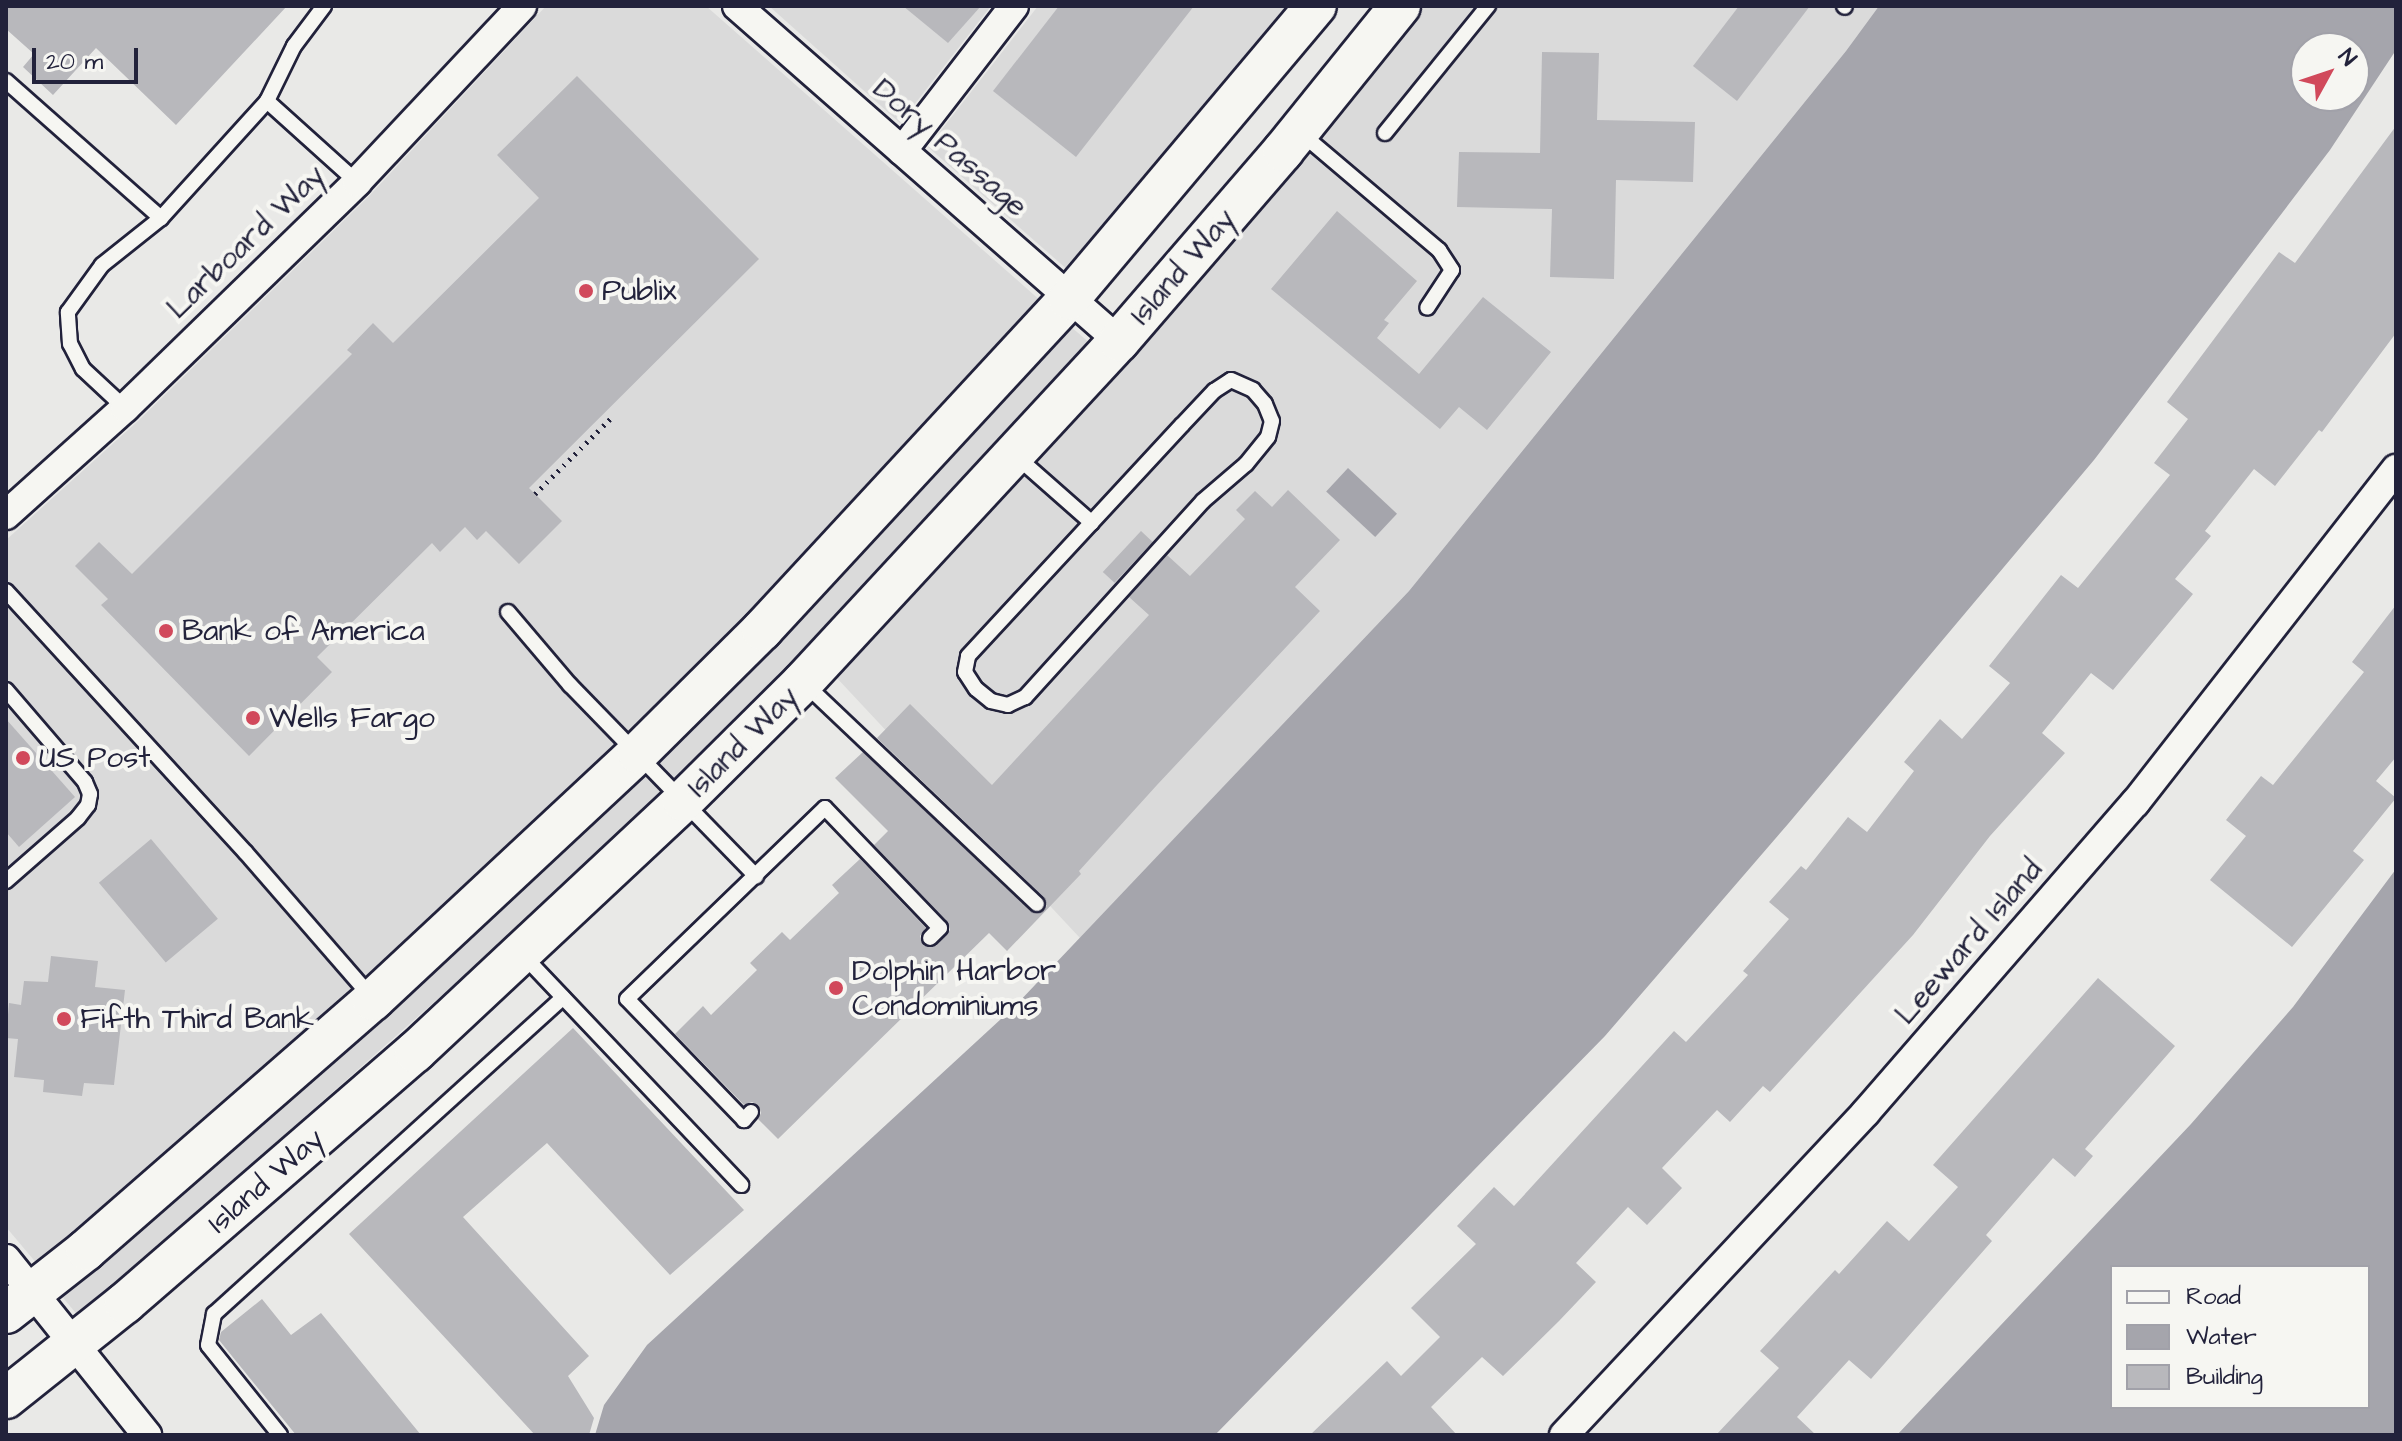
<!DOCTYPE html>
<style>
body{margin:0}
#map{position:relative;width:2402px;height:1441px;overflow:hidden;background:#e9e9e7;font-family:"Architects Daughter",sans-serif}
div>[style]{position:absolute}
.built>*{inset:0;background:#dadada}
.water>*{inset:0;background:#a5a5ac;transform-origin:0 0}
.building>*{inset:0;background:#b8b8bc;transform-origin:0 0}
.path>*{height:5px;margin-top:-2.5px;transform-origin:0;background:repeating-linear-gradient(90deg,#22223b 0 2px,transparent 0 8px)}
.roads{filter:drop-shadow(2px 0 #22223b) drop-shadow(-2px 0 #22223b) drop-shadow(0 2px #22223b) drop-shadow(0 -2px #22223b)}
.lane>*{height:14px;margin:-7px;padding:0 7px;transform-origin:7px;border-radius:7px;background:#f6f6f2}
.street>*{height:28px;margin:-14px;padding:0 14px;transform-origin:14px;border-radius:14px;background:#f6f6f2}
.secondary>*{height:40px;margin:-20px;padding:0 20px;transform-origin:20px;border-radius:20px;background:#f6f6f2}
.dots>*{width:22px;height:22px;translate:-50% -50%;box-sizing:border-box;border:4px solid #f6f6f2;border-radius:50%}
span{translate:-50% -50%;white-space:nowrap;text-align:center;line-height:1.15;-webkit-text-stroke:8px #f6f6f2;paint-order:stroke}
.street-label{font-size:30px;color:#22223b}
.poi-label{font-size:30px;color:#22223b}
.left{translate:0 -50%;text-align:left}
.frame{position:absolute;inset:0;border:8px solid #22223b;pointer-events:none}
.legend{position:absolute;left:2110px;top:1265px;width:260px;height:144px;box-sizing:border-box;background:#f6f6f2;border:2px solid #a1a1a9;margin:0;padding:10px 14px;list-style:none;font-size:24px;color:#22223b}
.legend li{display:flex;align-items:center;gap:16px;height:40px}
.legend b{width:40px;border:2px solid #a1a1a9}
.north{position:absolute;left:2290px;top:32px;width:80px;height:80px;box-sizing:border-box;background:#f6f6f2;border:2px solid #a1a1a9;border-radius:50%;rotate:50deg;font-size:22px;font-weight:700;line-height:32px;text-align:center;color:#22223b}
.north::after{content:'';display:block;margin:auto;width:28px;height:36px;background:#d1495b;clip-path:polygon(50% 0,100% 100%,50% 72%,0 100%)}
.scale{position:absolute;left:32px;top:48px;width:106px;height:36px;box-sizing:border-box;border:4px solid #22223b;border-top:0;padding-left:10px;font-size:24px;line-height:28px;white-space:nowrap;color:#22223b;-webkit-text-stroke:6px #f6f6f2;paint-order:stroke}
</style>
<div id="map">
<div class="built">
<div style="clip-path:polygon(546px 6px,706px 6px,1042px 302px,748px 617px,624px 740px,361px 986px,38px 1265px,6px 1227px,6px 540px,138px 421px,370px 195px)"></div>
<div style="clip-path:polygon(769px 6px,991px 6px,900px 123px)"></div>
<div style="clip-path:polygon(1038px 6px,1292px 6px,1069px 271px,928px 147px)"></div>
<div style="clip-path:polygon(1423px 6px,1879px 6px,1846px 51px,1409px 591px,1080px 938px,835px 676px,1147px 338px,1297px 162px)"></div>
<div style="clip-path:polygon(1070px 326px,1091px 344px,793px 666px,573px 879px,79px 1317px,60px 1294px,776px 642px)"></div>
</div>
<div class="water">
<div style="clip-path:polygon(evenodd,1879px 6px,2396px 6px,2396px 50px,2330px 150px,2094px 460px,1788px 824px,1605px 1036px,1215px 1435px,595px 1435px,604px 1405px,647px 1345px,1014px 1007px,1409px 591px,1846px 51px,1879px 6px,2306px 48px,2354px 48px,2354px 96px,2306px 96px,2306px 48px)"></div>
<div style="left:1348px;top:468px;width:67px;height:32px;rotate:43deg"></div>
<div style="clip-path:polygon(evenodd,2396px 869px,2396px 1435px,1897px 1435px,2191px 1124px,2293px 1007px,2396px 869px,2112px 1267px,2368px 1267px,2368px 1407px,2112px 1407px,2112px 1267px)"></div>
</div>
<div class="building">
<div style="clip-path:polygon(6px 6px,287px 6px,176px 125px,96px 48px,53px 95px,23px 67px,34px 54px,6px 29px)"></div>
<div style="clip-path:polygon(903px 6px,981px 6px,948px 43px)"></div>
<div style="clip-path:polygon(1059px 6px,1194px 6px,1076px 157px,993px 91px)"></div>
<div style="clip-path:polygon(1739px 6px,1810px 6px,1737px 101px,1693px 66px)"></div>
<div style="clip-path:polygon(1542px 52px,1599px 53px,1597px 120px,1695px 122px,1693px 182px,1616px 180px,1614px 279px,1550px 277px,1552px 209px,1457px 207px,1459px 152px,1540px 153px)"></div>
<div style="clip-path:polygon(577px 76px,759px 259px,529px 488px,562px 521px,519px 564px,486px 531px,477px 540px,465px 527px,440px 552px,432px 543px,317px 657px,332px 672px,249px 756px,101px 605px,108px 599px,75px 566px,99px 542px,132px 574px,352px 354px,347px 350px,373px 323px,393px 343px,539px 198px,497px 155px)"></div>
<div style="clip-path:polygon(2396px 126px,2396px 333px,2322px 432px,2319px 430px,2275px 486px,2254px 469px,2205px 531px,2211px 536px,2175px 579px,2193px 594px,2113px 690px,2091px 673px,2042px 733px,2065px 753px,1990px 836px,1913px 935px,1770px 1092px,1763px 1086px,1730px 1122px,1717px 1110px,1662px 1168px,1682px 1188px,1647px 1225px,1628px 1207px,1576px 1263px,1596px 1282px,1559px 1321px,1503px 1376px,1482px 1357px,1431px 1407px,1457px 1435px,1310px 1435px,1387px 1361px,1401px 1376px,1440px 1337px,1411px 1308px,1476px 1244px,1457px 1226px,1494px 1187px,1514px 1206px,1674px 1031px,1686px 1042px,1748px 975px,1743px 971px,1789px 919px,1769px 902px,1801px 866px,1806px 870px,1848px 817px,1867px 832px,1914px 771px,1904px 762px,1940px 719px,1962px 739px,2010px 683px,1989px 666px,2061px 575px,2078px 588px,2170px 475px,2154px 463px,2188px 419px,2167px 402px,2279px 252px,2295px 263px)"></div>
<div style="clip-path:polygon(1337px 211px,1417px 281px,1384px 320px,1389px 323px,1377px 338px,1419px 374px,1483px 297px,1551px 352px,1487px 430px,1459px 407px,1440px 429px,1271px 289px)"></div>
<div style="clip-path:polygon(1288px 490px,1340px 540px,1295px 587px,1320px 611px,1157px 785px,1079px 871px,1081px 874px,1007px 951px,989px 933px,778px 1139px,758px 1119px,761px 1113px,758px 1105px,752px 1102px,744px 1105px,675px 1034px,703px 1006px,711px 1015px,757px 970px,750px 963px,782px 932px,790px 940px,839px 893px,832px 885px,860px 859px,926px 928px,920px 936px,924px 946px,936px 946px,950px 930px,947px 921px,874px 845px,888px 831px,835px 778px,863px 752px,1030px 911px,1044px 911px,1047px 906px,1044px 897px,877px 738px,910px 704px,992px 785px,1149px 615px,1129px 597px,1167px 555px,1190px 576px,1245px 519px,1236px 510px,1255px 491px,1272px 507px)"></div>
<div style="left:1141px;top:531px;width:16px;height:56px;rotate:43deg"></div>
<div style="clip-path:polygon(2396px 605px,2396px 757px,2376px 781px,2396px 798px,2353px 851px,2364px 860px,2292px 947px,2210px 880px,2246px 836px,2226px 820px,2261px 776px,2273px 785px,2364px 672px,2352px 662px)"></div>
<div style="clip-path:polygon(6px 719px,75px 797px,19px 847px,6px 832px)"></div>
<div style="left:151px;top:839px;width:104px;height:68px;rotate:50deg"></div>
<div style="clip-path:polygon(51px 956px,98px 961px,95px 987px,125px 990px,114px 1085px,84px 1083px,82px 1096px,43px 1092px,44px 1080px,14px 1077px,18px 1039px,6px 1038px,9px 1003px,21px 1005px,24px 981px,48px 982px)"></div>
<div style="clip-path:polygon(2098px 978px,2175px 1046px,2085px 1149px,2093px 1156px,2075px 1177px,2053px 1158px,1986px 1235px,1992px 1241px,1871px 1379px,1849px 1360px,1797px 1417px,1816px 1435px,1716px 1435px,1779px 1368px,1760px 1351px,1835px 1270px,1839px 1274px,1887px 1221px,1909px 1241px,1958px 1187px,1933px 1165px)"></div>
<div style="clip-path:polygon(573px 1028px,744px 1210px,670px 1275px,547px 1143px,463px 1217px,589px 1356px,568px 1376px,594px 1418px,589px 1435px,535px 1435px,349px 1234px)"></div>
<div style="clip-path:polygon(262px 1299px,291px 1335px,321px 1313px,421px 1435px,296px 1435px,219px 1340px,221px 1332px)"></div>
</div>
<div class="path">
<div style="left:535px;top:494px;width:110px;rotate:-45deg"></div>
</div>
<div class="roads">
<div class="lane">
<div style="left:1844px;top:6px;width:1px;rotate:45deg"></div>
<div style="left:6px;top:81px;width:207px;rotate:41.5deg"></div>
<div style="left:267px;top:101px;width:61px;rotate:-63.9deg"></div>
<div style="left:294px;top:46px;width:50px;rotate:-53.1deg"></div>
<div style="left:1385px;top:133px;width:164px;rotate:-51deg"></div>
<div style="left:1302px;top:134px;width:180px;rotate:40.3deg"></div>
<div style="left:1439px;top:250px;width:24px;rotate:57deg"></div>
<div style="left:1452px;top:270px;width:45px;rotate:123.3deg"></div>
<div style="left:1231px;top:380px;width:24px;rotate:24deg"></div>
<div style="left:1253px;top:390px;width:18px;rotate:49deg"></div>
<div style="left:1265px;top:404px;width:18px;rotate:68deg"></div>
<div style="left:1272px;top:421px;width:16px;rotate:104deg"></div>
<div style="left:1268px;top:437px;width:35px;rotate:129deg"></div>
<div style="left:1246px;top:464px;width:57px;rotate:139.3deg"></div>
<div style="left:1203px;top:501px;width:265px;rotate:132.2deg"></div>
<div style="left:1025px;top:697px;width:19px;rotate:155deg"></div>
<div style="left:1008px;top:705px;width:17px;rotate:-167deg"></div>
<div style="left:991px;top:701px;width:19px;rotate:-141deg"></div>
<div style="left:976px;top:689px;width:20px;rotate:-123deg"></div>
<div style="left:965px;top:672px;width:16px;rotate:-79deg"></div>
<div style="left:968px;top:656px;width:315px;rotate:-47.2deg"></div>
<div style="left:1182px;top:425px;width:47px;rotate:-46.7deg"></div>
<div style="left:1214px;top:391px;width:20px;rotate:-33deg"></div>
<div style="left:125px;top:408px;width:57px;rotate:-137.1deg"></div>
<div style="left:83px;top:369px;width:28px;rotate:-117deg"></div>
<div style="left:70px;top:344px;width:32px;rotate:-94deg"></div>
<div style="left:68px;top:312px;width:58px;rotate:-54.1deg"></div>
<div style="left:102px;top:265px;width:75px;rotate:-38.5deg"></div>
<div style="left:161px;top:218px;width:158px;rotate:-47.8deg"></div>
<div style="left:267px;top:101px;width:121px;rotate:42deg"></div>
<div style="left:1016px;top:456px;width:101px;rotate:41.4deg"></div>
<div style="left:6px;top:591px;width:355px;rotate:47.5deg"></div>
<div style="left:246px;top:853px;width:192px;rotate:49deg"></div>
<div style="left:508px;top:612px;width:96px;rotate:49.7deg"></div>
<div style="left:570px;top:685px;width:267px;rotate:45.8deg"></div>
<div style="left:804px;top:683px;width:321px;rotate:43.5deg"></div>
<div style="left:6px;top:690px;width:121px;rotate:49.3deg"></div>
<div style="left:85px;top:782px;width:13px;rotate:67deg"></div>
<div style="left:90px;top:794px;width:11px;rotate:100deg"></div>
<div style="left:88px;top:805px;width:16px;rotate:128deg"></div>
<div style="left:78px;top:818px;width:96px;rotate:138.8deg"></div>
<div style="left:521px;top:953px;width:320px;rotate:46.5deg"></div>
<div style="left:751px;top:1112px;width:11px;rotate:131deg"></div>
<div style="left:744px;top:1120px;width:168px;rotate:-134deg"></div>
<div style="left:627px;top:999px;width:275px;rotate:-44deg"></div>
<div style="left:825px;top:808px;width:166px;rotate:46.2deg"></div>
<div style="left:940px;top:928px;width:14px;rotate:135deg"></div>
<div style="left:280px;top:1435px;width:115px;rotate:-128.7deg"></div>
<div style="left:208px;top:1345px;width:32px;rotate:-79deg"></div>
<div style="left:214px;top:1314px;width:471px;rotate:-42.2deg"></div>
</div>
<div class="street">
<div style="left:737px;top:6px;width:508px;rotate:41.25deg"></div>
<div style="left:902px;top:151px;width:183px;rotate:-52.3deg"></div>
<div style="left:6px;top:515px;width:160px;rotate:-42deg"></div>
<div style="left:125px;top:408px;width:324px;rotate:-44.2deg"></div>
<div style="left:357px;top:182px;width:241px;rotate:-46.8deg"></div>
<div style="left:6px;top:1259px;width:226px;rotate:51.3deg"></div>
<div style="left:1564px;top:1435px;width:442px;rotate:-46.9deg"></div>
<div style="left:1866px;top:1112px;width:410px;rotate:-49deg"></div>
<div style="left:2135px;top:803px;width:424px;rotate:-52deg"></div>
</div>
<div class="secondary">
<div style="left:6px;top:1313px;width:102px;rotate:-38.2deg"></div>
<div style="left:86px;top:1250px;width:381px;rotate:-41.1deg"></div>
<div style="left:373px;top:1000px;width:362px;rotate:-43deg"></div>
<div style="left:638px;top:753px;width:175px;rotate:-44.8deg"></div>
<div style="left:762px;top:630px;width:451px;rotate:-47.2deg"></div>
<div style="left:1069px;top:299px;width:383px;rotate:-49.9deg"></div>
<div style="left:6px;top:1398px;width:152px;rotate:-38.6deg"></div>
<div style="left:125px;top:1303px;width:384px;rotate:-40.9deg"></div>
<div style="left:415px;top:1052px;width:367px;rotate:-43.1deg"></div>
<div style="left:683px;top:801px;width:169px;rotate:-44.8deg"></div>
<div style="left:803px;top:682px;width:465px;rotate:-47.2deg"></div>
<div style="left:1119px;top:341px;width:251px;rotate:-49.2deg"></div>
<div style="left:1283px;top:151px;width:186px;rotate:-51.1deg"></div>
</div>
</div>
<div class="dots">
<div style="left:586px;top:291px;background:#d1495b"></div>
<div style="left:166px;top:631px;background:#d1495b"></div>
<div style="left:253px;top:718px;background:#d1495b"></div>
<div style="left:23px;top:758px;background:#d1495b"></div>
<div style="left:836px;top:988px;background:#d1495b"></div>
<div style="left:64px;top:1019px;background:#d1495b"></div>
</div>
<div class="street-label">
<span style="left:950px;top:148px;rotate:41deg">Dory Passage</span>
<span style="left:246px;top:242px;rotate:-44deg">Larboard Way</span>
<span style="left:1183px;top:267px;rotate:-49deg">Island Way</span>
<span style="left:743px;top:742px;rotate:-45deg">Island Way</span>
<span style="left:1969px;top:942px;rotate:-49deg">Leeward Island</span>
<span style="left:266px;top:1181px;rotate:-41deg">Island Way</span>
</div>
<div class="poi-label">
<span class="left" style="left:602px;top:291px">Publix</span>
<span class="left" style="left:182px;top:631px">Bank of America</span>
<span class="left" style="left:269px;top:718px">Wells Fargo</span>
<span class="left" style="left:39px;top:758px">US Post</span>
<span class="left" style="left:852px;top:988px">Dolphin Harbor<br>Condominiums</span>
<span class="left" style="left:80px;top:1019px">Fifth Third Bank</span>
</div>
<div class="frame"></div>
<ul class="legend">
<li><b style="height:10px;background:#f6f6f2"></b>Road</li>
<li><b style="height:22px;background:#a5a5ac"></b>Water</li>
<li><b style="height:22px;background:#b8b8bc"></b>Building</li>
</ul>
<div class="north">N</div>
<div class="scale">20 m</div>
</div>
